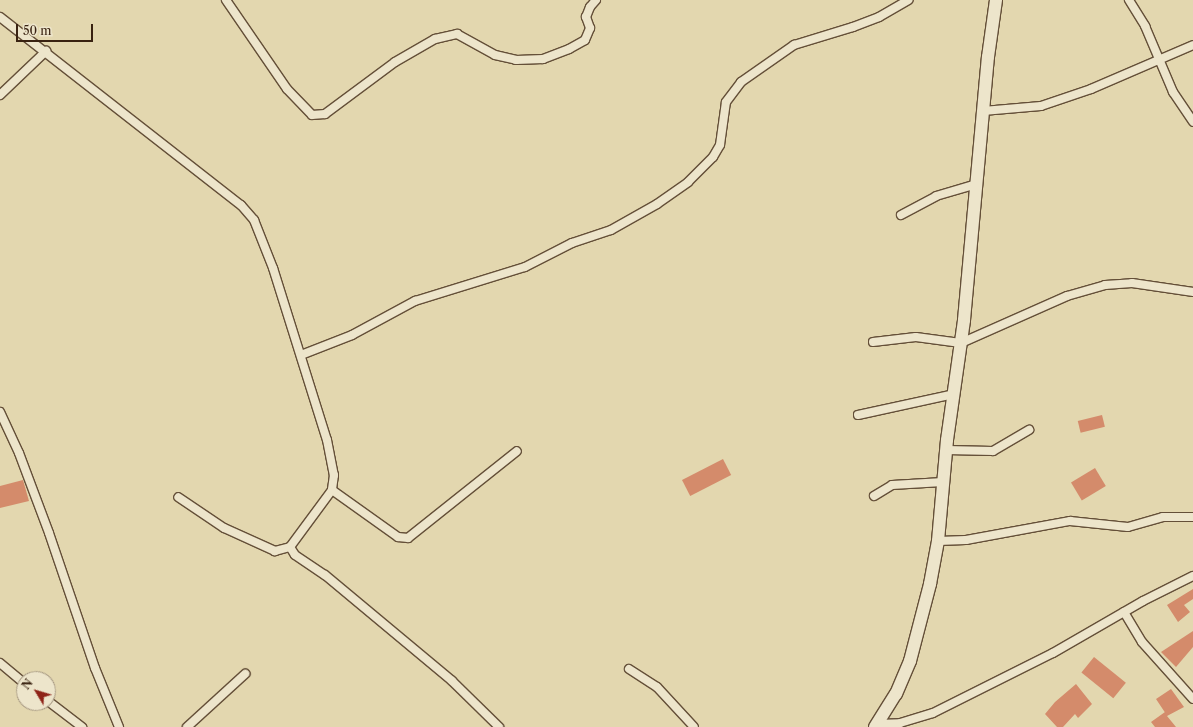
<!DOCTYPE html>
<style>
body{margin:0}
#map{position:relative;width:1193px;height:727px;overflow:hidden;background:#e3d7af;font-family:"Libre Caslon Text",serif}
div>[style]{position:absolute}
.building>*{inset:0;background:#d48b6b;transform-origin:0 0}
.roads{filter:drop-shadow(1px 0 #644f38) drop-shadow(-1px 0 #644f38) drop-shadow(0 1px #644f38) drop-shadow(0 -1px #644f38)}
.minor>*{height:8px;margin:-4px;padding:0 4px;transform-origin:4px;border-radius:4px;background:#ede5cb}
.secondary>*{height:12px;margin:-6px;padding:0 6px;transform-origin:6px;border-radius:6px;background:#ede5cb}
span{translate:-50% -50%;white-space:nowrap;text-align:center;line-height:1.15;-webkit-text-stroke:3px #ede5cb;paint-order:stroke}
.north{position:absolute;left:16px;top:671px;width:40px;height:40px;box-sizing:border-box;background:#ede5cb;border:1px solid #a59781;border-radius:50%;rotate:308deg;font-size:11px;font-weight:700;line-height:16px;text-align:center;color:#392211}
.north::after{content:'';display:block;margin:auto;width:14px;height:18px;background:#8f2418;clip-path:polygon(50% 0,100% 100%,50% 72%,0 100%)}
.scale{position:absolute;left:16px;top:24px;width:77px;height:18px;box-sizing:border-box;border:2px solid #392211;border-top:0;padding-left:5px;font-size:12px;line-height:14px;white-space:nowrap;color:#392211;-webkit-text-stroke:3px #ede5cb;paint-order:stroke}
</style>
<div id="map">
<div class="building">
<div style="left:1102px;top:415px;width:12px;height:25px;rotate:76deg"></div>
<div style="left:723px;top:459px;width:18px;height:46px;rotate:63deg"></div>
<div style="left:1095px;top:468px;width:21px;height:28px;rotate:59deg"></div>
<div style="clip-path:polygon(23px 480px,29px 501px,0 508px,0 486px)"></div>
<div style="clip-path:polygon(1193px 589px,1193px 599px,1184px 605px,1190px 612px,1178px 622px,1167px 605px)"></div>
<div style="clip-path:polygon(1193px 631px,1193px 647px,1176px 667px,1161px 652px)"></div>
<div style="left:1094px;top:657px;width:41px;height:20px;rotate:39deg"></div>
<div style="clip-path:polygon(1076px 684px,1092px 704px,1078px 718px,1075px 714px,1063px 727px,1057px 727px,1045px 714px,1055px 702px)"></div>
<div style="clip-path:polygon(1171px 689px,1184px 707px,1167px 716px,1176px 727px,1155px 727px,1151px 722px,1165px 712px,1166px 714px,1156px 699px)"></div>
</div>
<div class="roads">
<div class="minor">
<div style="left:226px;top:0;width:108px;rotate:55.6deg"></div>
<div style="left:287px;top:89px;width:36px;rotate:46deg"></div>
<div style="left:312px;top:115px;width:13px;rotate:-4deg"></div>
<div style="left:325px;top:114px;width:87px;rotate:-36.6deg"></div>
<div style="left:395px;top:62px;width:46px;rotate:-29.9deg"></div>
<div style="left:435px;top:39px;width:23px;rotate:-13deg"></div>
<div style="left:457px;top:34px;width:43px;rotate:28.9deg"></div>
<div style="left:495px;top:55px;width:22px;rotate:13deg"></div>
<div style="left:516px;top:60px;width:27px;rotate:-2deg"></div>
<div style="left:543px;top:59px;width:28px;rotate:-21deg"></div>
<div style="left:569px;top:49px;width:18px;rotate:-29deg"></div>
<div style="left:585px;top:40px;width:13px;rotate:-67deg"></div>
<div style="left:590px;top:28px;width:12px;rotate:-110deg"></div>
<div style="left:586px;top:17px;width:11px;rotate:-68deg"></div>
<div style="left:590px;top:7px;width:9px;rotate:-49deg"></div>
<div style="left:1129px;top:0;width:31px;rotate:58deg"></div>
<div style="left:1145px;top:26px;width:72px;rotate:67deg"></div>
<div style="left:1173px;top:92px;width:36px;rotate:56deg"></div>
<div style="left:0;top:17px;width:306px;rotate:38deg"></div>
<div style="left:241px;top:205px;width:20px;rotate:49deg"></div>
<div style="left:254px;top:220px;width:52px;rotate:68.4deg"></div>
<div style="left:273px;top:268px;width:180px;rotate:72.6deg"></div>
<div style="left:327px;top:440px;width:36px;rotate:79deg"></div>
<div style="left:334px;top:475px;width:15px;rotate:98deg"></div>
<div style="left:332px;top:490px;width:71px;rotate:126.4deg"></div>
<div style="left:290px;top:547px;width:16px;rotate:165deg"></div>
<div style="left:275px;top:551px;width:56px;rotate:-155.7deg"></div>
<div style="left:224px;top:528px;width:55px;rotate:-146deg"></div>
<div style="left:0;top:95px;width:64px;rotate:-43.7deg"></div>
<div style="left:983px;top:111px;width:58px;rotate:-4.9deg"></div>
<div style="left:1041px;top:106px;width:53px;rotate:-18.8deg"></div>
<div style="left:1091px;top:89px;width:111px;rotate:-23.3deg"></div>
<div style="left:901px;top:215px;width:40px;rotate:-28deg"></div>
<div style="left:936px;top:196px;width:43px;rotate:-16.3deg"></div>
<div style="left:873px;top:342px;width:43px;rotate:-6.6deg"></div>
<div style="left:916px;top:337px;width:45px;rotate:7.6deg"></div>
<div style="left:961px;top:343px;width:116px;rotate:-23.9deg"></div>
<div style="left:1067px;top:296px;width:40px;rotate:-16deg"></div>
<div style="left:1105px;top:285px;width:27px;rotate:-4deg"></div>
<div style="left:1132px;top:283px;width:62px;rotate:8.4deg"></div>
<div style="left:301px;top:355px;width:55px;rotate:-21.4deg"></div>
<div style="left:352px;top:335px;width:72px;rotate:-28.4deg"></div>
<div style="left:415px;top:301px;width:115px;rotate:-17.2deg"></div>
<div style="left:525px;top:267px;width:53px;rotate:-27.1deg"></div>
<div style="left:572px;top:243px;width:41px;rotate:-18.4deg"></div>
<div style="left:611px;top:230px;width:53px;rotate:-29.5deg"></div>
<div style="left:657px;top:204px;width:38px;rotate:-35deg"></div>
<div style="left:688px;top:182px;width:35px;rotate:-45deg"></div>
<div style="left:713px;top:157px;width:14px;rotate:-60deg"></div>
<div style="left:720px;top:145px;width:43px;rotate:-82.1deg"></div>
<div style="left:726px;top:102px;width:25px;rotate:-53deg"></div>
<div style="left:741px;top:82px;width:65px;rotate:-34.9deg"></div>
<div style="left:794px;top:45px;width:62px;rotate:-17deg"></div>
<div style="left:853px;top:27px;width:28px;rotate:-21deg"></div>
<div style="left:879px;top:17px;width:34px;rotate:-30deg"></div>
<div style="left:0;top:412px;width:45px;rotate:65.1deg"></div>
<div style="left:19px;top:453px;width:85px;rotate:69.4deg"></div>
<div style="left:49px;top:533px;width:143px;rotate:71.2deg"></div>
<div style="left:95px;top:668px;width:64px;rotate:67.9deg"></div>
<div style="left:858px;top:415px;width:98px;rotate:-12.3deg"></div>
<div style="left:946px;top:450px;width:47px;rotate:1.2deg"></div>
<div style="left:993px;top:451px;width:42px;rotate:-30.3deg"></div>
<div style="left:332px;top:490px;width:81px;rotate:35.5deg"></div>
<div style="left:398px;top:537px;width:10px;rotate:6deg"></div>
<div style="left:408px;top:538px;width:139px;rotate:-38.6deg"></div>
<div style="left:874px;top:496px;width:21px;rotate:-31deg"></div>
<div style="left:892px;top:485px;width:51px;rotate:-3.4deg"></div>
<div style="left:938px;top:541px;width:28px;rotate:-2deg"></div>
<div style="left:966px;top:540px;width:106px;rotate:-10.4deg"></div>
<div style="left:1070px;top:521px;width:58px;rotate:5.9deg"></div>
<div style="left:1128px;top:527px;width:36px;rotate:-16deg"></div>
<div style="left:1163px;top:517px;width:30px"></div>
<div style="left:290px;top:547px;width:9px;rotate:58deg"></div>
<div style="left:295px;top:555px;width:36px;rotate:34deg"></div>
<div style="left:325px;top:575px;width:165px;rotate:39.8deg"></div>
<div style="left:452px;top:681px;width:66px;rotate:44.4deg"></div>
<div style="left:1124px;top:612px;width:35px;rotate:59deg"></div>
<div style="left:1142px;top:642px;width:76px;rotate:48.2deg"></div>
<div style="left:0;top:663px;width:31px;rotate:40deg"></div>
<div style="left:629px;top:669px;width:33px;rotate:33deg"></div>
<div style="left:657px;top:687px;width:54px;rotate:47.2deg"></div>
<div style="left:48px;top:701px;width:43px;rotate:37.4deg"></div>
<div style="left:877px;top:724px;width:23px;rotate:-2deg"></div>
<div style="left:900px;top:723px;width:34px;rotate:-17deg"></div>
<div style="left:933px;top:713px;width:134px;rotate:-26.6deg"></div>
<div style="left:1053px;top:653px;width:104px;rotate:-30deg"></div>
<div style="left:1143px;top:601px;width:56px;rotate:-26.6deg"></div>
<div style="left:187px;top:727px;width:79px;rotate:-42.4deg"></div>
</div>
<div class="secondary">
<div style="left:875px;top:727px;width:39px;rotate:-58deg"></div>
<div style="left:896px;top:694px;width:36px;rotate:-67deg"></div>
<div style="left:910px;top:661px;width:80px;rotate:-75.4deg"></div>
<div style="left:930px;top:584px;width:44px;rotate:-79.5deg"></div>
<div style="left:938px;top:541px;width:101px;rotate:-84.9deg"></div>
<div style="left:947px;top:440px;width:121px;rotate:-81.9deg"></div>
<div style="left:964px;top:320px;width:264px;rotate:-84.8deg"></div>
<div style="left:988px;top:57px;width:58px;rotate:-82deg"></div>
</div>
</div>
<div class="north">N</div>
<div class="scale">50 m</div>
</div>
